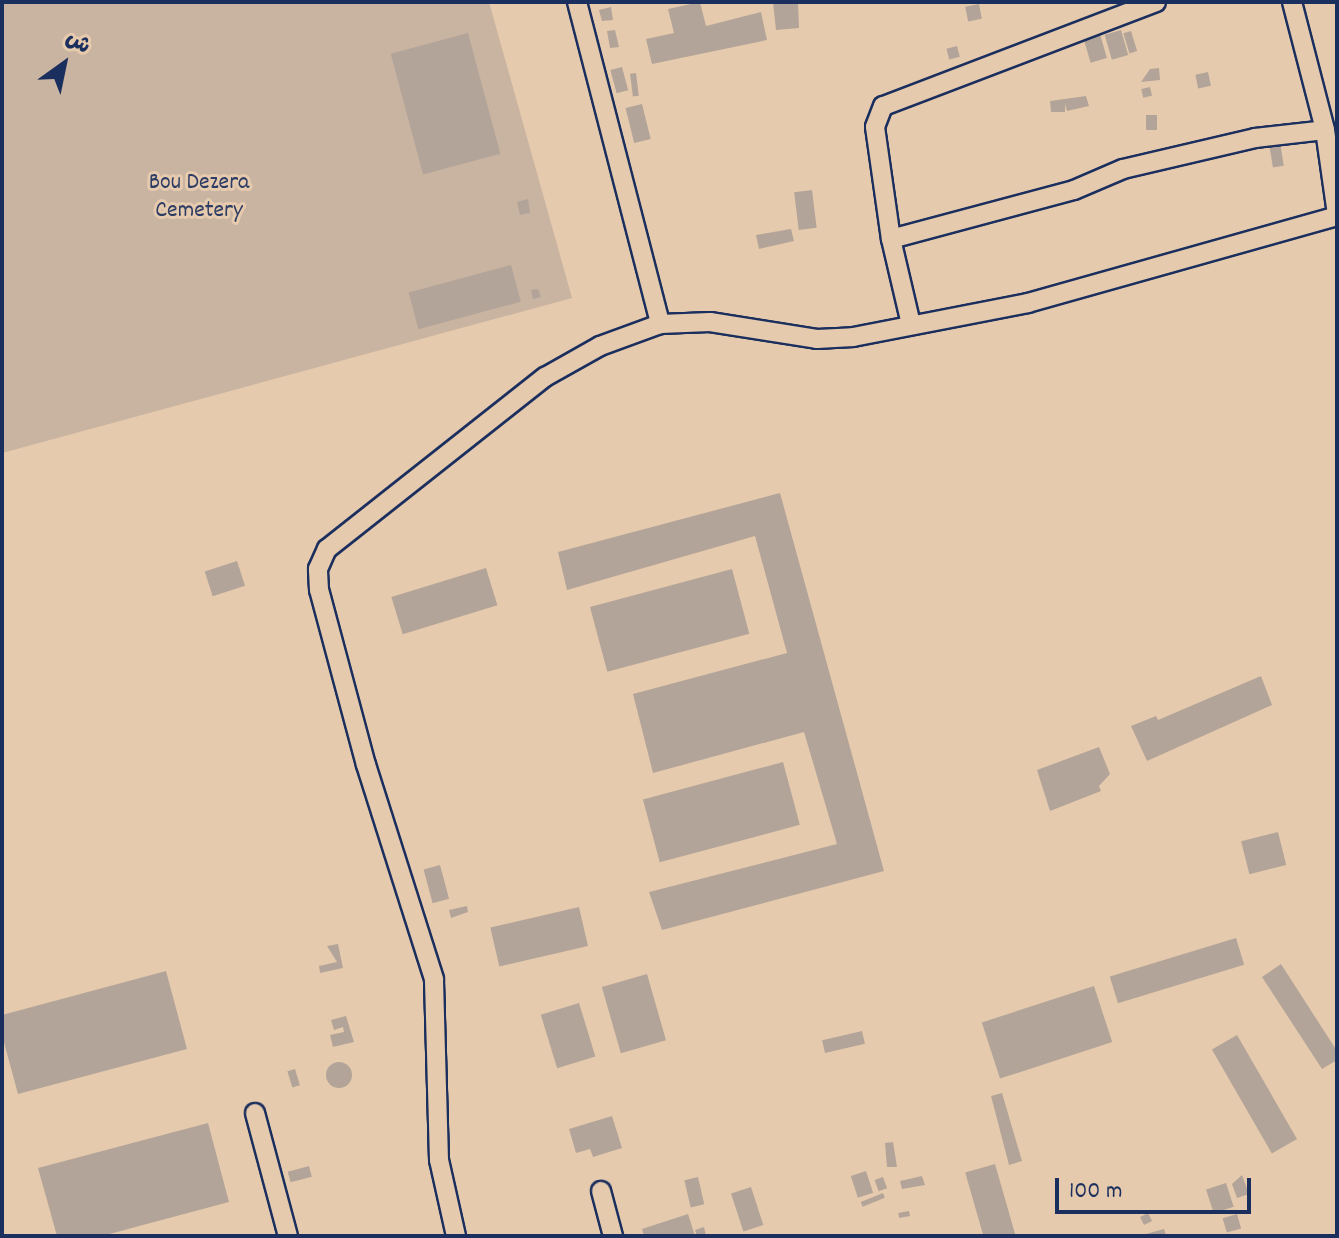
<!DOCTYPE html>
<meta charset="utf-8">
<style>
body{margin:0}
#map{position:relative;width:1339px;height:1238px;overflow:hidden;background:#e6caad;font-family:Dekko,"Playpen Sans Arabic",sans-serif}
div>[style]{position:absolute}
.green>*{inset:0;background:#c9b3a1}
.building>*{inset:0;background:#b3a499;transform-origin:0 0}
.round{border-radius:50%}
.roads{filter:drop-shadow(2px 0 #1b2f5e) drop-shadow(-2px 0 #1b2f5e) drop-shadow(0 2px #1b2f5e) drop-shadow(0 -2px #1b2f5e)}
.minor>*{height:18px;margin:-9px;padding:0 9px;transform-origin:9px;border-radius:9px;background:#e6caad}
span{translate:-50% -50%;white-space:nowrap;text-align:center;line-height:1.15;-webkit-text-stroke:6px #e6caad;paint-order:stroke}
.park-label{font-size:24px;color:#2c3c65}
.frame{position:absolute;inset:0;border:4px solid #1b2f5e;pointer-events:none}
.north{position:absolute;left:24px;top:24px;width:80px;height:80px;-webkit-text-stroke:6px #e6caad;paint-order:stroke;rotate:33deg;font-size:22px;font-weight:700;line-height:32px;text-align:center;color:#1b2f5e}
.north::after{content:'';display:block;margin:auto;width:28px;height:36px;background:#1b2f5e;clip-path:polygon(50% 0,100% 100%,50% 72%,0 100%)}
.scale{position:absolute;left:1055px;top:1178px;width:196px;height:36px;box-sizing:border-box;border:4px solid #1b2f5e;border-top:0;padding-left:10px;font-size:24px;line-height:28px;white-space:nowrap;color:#1b2f5e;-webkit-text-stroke:6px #e6caad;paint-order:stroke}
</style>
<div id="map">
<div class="green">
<div style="clip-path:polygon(2px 2px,489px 2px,572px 298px,2px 453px)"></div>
</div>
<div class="building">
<div style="clip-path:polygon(700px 2px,706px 26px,761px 12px,767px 40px,652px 64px,646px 39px,674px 33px,668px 9px)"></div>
<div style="clip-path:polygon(773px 2px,798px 2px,799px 28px,776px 30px)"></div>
<div style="left:979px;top:4px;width:15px;height:14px;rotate:79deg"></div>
<div style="clip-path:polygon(611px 7px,613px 20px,602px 21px,599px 10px)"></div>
<div style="clip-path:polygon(615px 30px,619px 47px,610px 48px,607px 31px)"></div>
<div style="left:1121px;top:30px;width:26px;height:17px;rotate:74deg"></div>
<div style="left:1131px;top:31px;width:21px;height:8px;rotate:73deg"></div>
<div style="left:468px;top:33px;width:125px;height:80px;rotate:75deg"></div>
<div style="left:1100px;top:34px;width:25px;height:17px;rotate:74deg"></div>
<div style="left:957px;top:46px;width:11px;height:11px;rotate:75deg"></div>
<div style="left:622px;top:67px;width:24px;height:12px;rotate:75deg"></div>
<div style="clip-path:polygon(1159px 68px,1160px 80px,1141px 82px,1150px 69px)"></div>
<div style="left:1208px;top:72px;width:14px;height:13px;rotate:78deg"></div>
<div style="left:636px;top:73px;width:23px;height:6px;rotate:83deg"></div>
<div style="left:1150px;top:87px;width:9px;height:9px;rotate:77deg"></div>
<div style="clip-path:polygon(1086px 96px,1089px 106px,1067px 111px,1065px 104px,1065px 112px,1051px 112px,1050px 101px)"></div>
<div style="left:642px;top:104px;width:36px;height:17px;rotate:76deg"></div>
<div style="left:1146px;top:115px;width:11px;height:15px"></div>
<div style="left:1280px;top:142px;width:24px;height:11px;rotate:81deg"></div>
<div style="left:812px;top:190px;width:38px;height:18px;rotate:83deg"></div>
<div style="clip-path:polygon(528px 199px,530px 213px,520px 215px,517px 202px)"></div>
<div style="clip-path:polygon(791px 229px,794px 241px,759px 249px,756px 235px)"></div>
<div style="left:511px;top:265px;width:38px;height:106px;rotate:75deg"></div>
<div style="clip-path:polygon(538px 289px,541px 297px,533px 299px,531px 290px)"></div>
<div style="clip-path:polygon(780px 493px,884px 871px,662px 930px,649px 892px,837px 844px,804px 732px,653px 773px,633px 694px,787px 653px,755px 536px,567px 590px,558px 552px)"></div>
<div style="left:237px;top:561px;width:26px;height:34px;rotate:72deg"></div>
<div style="left:486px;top:568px;width:39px;height:99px;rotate:73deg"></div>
<div style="left:732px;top:569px;width:67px;height:147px;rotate:75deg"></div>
<div style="clip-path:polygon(1261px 676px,1272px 705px,1147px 761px,1131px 726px,1156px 716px,1158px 720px)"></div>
<div style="clip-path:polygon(1099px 747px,1110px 774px,1099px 786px,1101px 791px,1050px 811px,1037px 770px)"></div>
<div style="left:783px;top:762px;width:65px;height:145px;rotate:75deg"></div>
<div style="left:1278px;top:832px;width:34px;height:38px;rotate:76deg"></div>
<div style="left:440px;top:865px;width:35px;height:17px;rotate:75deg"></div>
<div style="clip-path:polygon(467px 906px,468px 912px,451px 918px,449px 910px)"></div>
<div style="left:579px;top:907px;width:40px;height:91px;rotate:77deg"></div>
<div style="left:1236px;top:938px;width:28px;height:132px;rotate:73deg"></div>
<div style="clip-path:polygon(338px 944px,343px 968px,320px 973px,319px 966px,337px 962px,327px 946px)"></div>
<div style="clip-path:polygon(1281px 964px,1337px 1051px,1337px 1060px,1322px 1069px,1262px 977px)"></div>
<div style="clip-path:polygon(166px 971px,187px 1049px,18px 1094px,2px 1035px,2px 1015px)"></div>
<div style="left:647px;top:974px;width:69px;height:47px;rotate:74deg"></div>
<div style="left:1094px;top:986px;width:59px;height:118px;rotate:72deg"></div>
<div style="left:579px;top:1003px;width:56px;height:40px;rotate:73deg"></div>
<div style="clip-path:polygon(346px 1016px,354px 1042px,333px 1047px,330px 1035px,344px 1032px,343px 1027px,334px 1030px,331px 1020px)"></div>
<div style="left:862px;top:1031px;width:13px;height:41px;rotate:77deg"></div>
<div style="left:1237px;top:1035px;width:120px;height:29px;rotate:60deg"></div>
<div class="round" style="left:326px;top:1062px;width:26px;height:26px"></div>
<div style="left:295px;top:1069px;width:17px;height:8px;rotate:73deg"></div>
<div style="clip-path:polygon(1002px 1093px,1022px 1161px,1009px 1165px,991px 1096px)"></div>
<div style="clip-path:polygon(612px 1116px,622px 1148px,593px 1157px,590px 1149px,576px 1153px,569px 1129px)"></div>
<div style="clip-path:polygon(208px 1123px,229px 1202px,102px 1236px,57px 1236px,38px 1168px)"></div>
<div style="clip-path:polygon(893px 1142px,897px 1167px,887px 1167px,885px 1143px)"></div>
<div style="left:995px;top:1164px;width:75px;height:31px;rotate:74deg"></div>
<div style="left:309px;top:1166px;width:11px;height:22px;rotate:75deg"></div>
<div style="left:866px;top:1171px;width:23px;height:16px;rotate:72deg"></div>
<div style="clip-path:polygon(1242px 1175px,1249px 1194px,1237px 1198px,1232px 1184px)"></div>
<div style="clip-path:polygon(922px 1176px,925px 1185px,902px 1189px,900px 1181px)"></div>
<div style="left:698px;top:1177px;width:28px;height:14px;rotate:77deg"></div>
<div style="left:883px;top:1177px;width:12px;height:9px;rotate:70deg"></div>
<div style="left:1226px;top:1183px;width:25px;height:21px;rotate:72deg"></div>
<div style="left:751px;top:1187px;width:40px;height:21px;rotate:72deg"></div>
<div style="left:883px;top:1193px;width:5px;height:24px;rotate:68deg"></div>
<div style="left:909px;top:1211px;width:5px;height:11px;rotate:79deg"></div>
<div style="left:1148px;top:1213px;width:9px;height:9px;rotate:63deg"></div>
<div style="clip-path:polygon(688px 1214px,695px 1236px,644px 1236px,642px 1229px)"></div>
<div style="left:1237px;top:1214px;width:15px;height:15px;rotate:74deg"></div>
<div style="clip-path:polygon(704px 1227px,706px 1236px,697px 1236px,695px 1230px)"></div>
<div style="clip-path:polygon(1164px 1229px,1166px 1236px,1142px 1236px,1142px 1235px)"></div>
</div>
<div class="roads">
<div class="minor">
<div style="left:577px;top:2px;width:333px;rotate:75.5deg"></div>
<div style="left:1156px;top:2px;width:292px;rotate:159.1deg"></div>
<div style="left:883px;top:106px;width:22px;rotate:111deg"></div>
<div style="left:875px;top:127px;width:113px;rotate:81.9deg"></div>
<div style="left:891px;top:239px;width:189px;rotate:-15deg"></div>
<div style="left:1074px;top:190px;width:53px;rotate:-23.2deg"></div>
<div style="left:1123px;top:169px;width:136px;rotate:-13.2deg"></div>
<div style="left:1255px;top:138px;width:70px;rotate:-6.5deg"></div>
<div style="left:1292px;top:2px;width:132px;rotate:75.5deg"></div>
<div style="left:1325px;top:130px;width:85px;rotate:81.9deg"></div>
<div style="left:891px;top:239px;width:87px;rotate:76.8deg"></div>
<div style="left:255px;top:1113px;width:127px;rotate:75deg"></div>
<div style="left:601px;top:1191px;width:47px;rotate:75.1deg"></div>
<div style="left:456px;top:1236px;width:78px;rotate:-102.6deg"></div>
<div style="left:439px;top:1160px;width:181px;rotate:-91.6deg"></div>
<div style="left:434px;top:979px;width:225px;rotate:-107.6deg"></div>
<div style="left:366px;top:765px;width:181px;rotate:-105deg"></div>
<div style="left:319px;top:590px;width:21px;rotate:-93deg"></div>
<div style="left:318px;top:569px;width:22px;rotate:-66deg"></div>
<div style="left:327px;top:549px;width:278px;rotate:-38.3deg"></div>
<div style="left:545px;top:377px;width:63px;rotate:-29.4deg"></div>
<div style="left:600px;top:346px;width:64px;rotate:-20.1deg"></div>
<div style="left:660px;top:324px;width:50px;rotate:-2.3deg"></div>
<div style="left:710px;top:322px;width:108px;rotate:9deg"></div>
<div style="left:817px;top:339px;width:36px;rotate:-3deg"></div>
<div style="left:853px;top:337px;width:178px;rotate:-11deg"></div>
<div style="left:1028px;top:303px;width:321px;rotate:-15.7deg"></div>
</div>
</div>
<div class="park-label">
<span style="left:199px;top:198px">Bou Dezera<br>Cemetery</span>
</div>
<div class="frame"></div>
<div class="north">ش</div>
<div class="scale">100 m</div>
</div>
